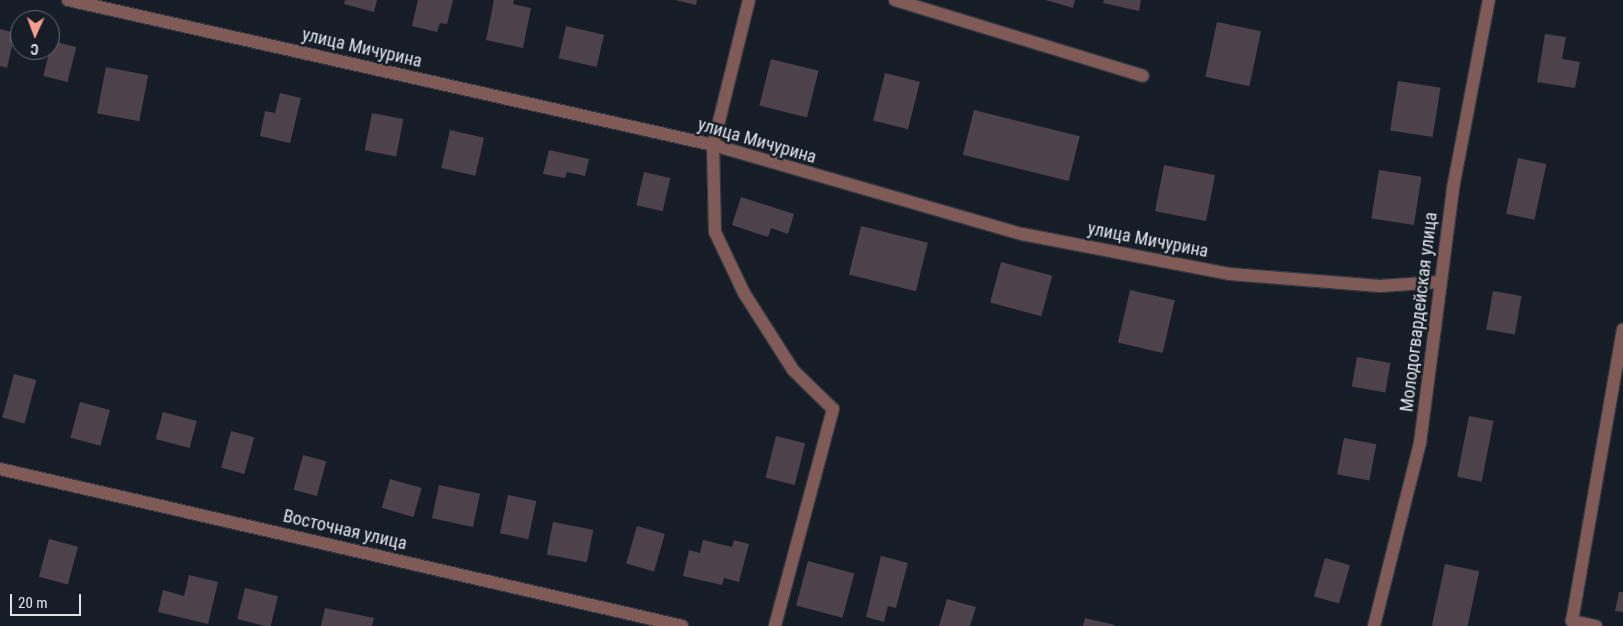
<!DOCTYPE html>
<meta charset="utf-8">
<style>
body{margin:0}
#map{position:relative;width:1623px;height:626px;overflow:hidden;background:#161d26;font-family:"Roboto Condensed",sans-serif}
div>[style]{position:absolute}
.building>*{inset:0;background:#4d424b;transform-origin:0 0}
.roads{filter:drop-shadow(1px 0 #323941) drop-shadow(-1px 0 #323941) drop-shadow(0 1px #323941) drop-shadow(0 -1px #323941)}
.minor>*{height:12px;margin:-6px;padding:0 6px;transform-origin:6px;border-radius:6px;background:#7f5a57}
span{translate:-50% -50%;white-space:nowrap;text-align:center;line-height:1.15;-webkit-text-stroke:4.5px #161d26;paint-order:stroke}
.street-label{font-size:18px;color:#dde3e9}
.north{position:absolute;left:10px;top:10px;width:50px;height:50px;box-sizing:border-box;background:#161d26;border:1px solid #666c74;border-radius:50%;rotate:182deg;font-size:14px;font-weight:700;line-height:20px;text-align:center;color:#dde3e9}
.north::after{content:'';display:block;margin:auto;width:18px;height:22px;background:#f59d8f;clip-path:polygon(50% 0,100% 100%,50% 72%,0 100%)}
.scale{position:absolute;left:10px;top:594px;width:71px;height:22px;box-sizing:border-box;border:2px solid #dde3e9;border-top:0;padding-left:6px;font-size:15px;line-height:18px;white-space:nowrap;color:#dde3e9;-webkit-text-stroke:4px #161d26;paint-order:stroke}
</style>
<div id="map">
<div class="building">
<div style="clip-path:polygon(345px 0,377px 0,374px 12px,344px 4px)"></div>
<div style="clip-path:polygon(418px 0,453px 0,447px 24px,440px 23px,437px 32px,412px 26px)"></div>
<div style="clip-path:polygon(494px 0,514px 0,513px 4px,531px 8px,523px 48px,486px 40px)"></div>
<div style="clip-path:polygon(675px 0,697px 0,696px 5px)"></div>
<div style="clip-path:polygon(1046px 0,1075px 0,1073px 8px)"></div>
<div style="clip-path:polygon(1104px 0,1141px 0,1139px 11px,1103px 3px)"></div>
<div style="left:1217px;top:22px;width:45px;height:56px;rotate:12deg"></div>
<div style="left:566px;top:26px;width:39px;height:33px;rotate:13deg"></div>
<div style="clip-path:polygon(0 29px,15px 33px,7px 68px,0 66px)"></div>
<div style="clip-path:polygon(1545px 34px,1566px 37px,1562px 59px,1580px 62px,1575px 88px,1537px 82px)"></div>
<div style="left:52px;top:41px;width:25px;height:36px;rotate:14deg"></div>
<div style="left:771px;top:59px;width:49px;height:48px;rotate:14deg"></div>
<div style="left:106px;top:67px;width:43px;height:47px;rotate:11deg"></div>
<div style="left:885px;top:73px;width:36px;height:49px;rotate:14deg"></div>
<div style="left:1398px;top:81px;width:43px;height:50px;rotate:9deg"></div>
<div style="clip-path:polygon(280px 93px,301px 98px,290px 143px,260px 136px,265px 111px,275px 113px)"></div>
<div style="left:974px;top:110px;width:109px;height:46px;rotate:14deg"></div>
<div style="left:372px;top:113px;width:32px;height:38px;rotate:11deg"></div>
<div style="left:450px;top:130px;width:35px;height:39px;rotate:13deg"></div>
<div style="clip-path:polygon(549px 150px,589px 159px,585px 176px,567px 172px,565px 178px,543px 174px)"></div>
<div style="left:1518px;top:158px;width:29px;height:57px;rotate:12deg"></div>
<div style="left:1164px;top:165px;width:52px;height:47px;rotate:11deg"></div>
<div style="left:1379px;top:170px;width:43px;height:49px;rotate:9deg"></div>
<div style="left:644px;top:172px;width:27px;height:34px;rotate:13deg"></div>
<div style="clip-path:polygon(741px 197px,794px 214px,788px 234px,771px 228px,768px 237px,732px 225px)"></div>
<div style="left:861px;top:226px;width:69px;height:50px;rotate:14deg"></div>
<div style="left:1001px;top:262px;width:53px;height:42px;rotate:15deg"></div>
<div style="left:1130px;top:290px;width:46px;height:54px;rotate:13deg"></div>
<div style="left:1493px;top:291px;width:29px;height:39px;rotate:10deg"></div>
<div style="left:1357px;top:357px;width:34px;height:30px;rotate:10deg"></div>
<div style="left:14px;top:374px;width:23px;height:45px;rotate:15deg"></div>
<div style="left:80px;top:402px;width:31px;height:37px;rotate:15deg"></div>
<div style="left:163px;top:412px;width:35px;height:28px;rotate:15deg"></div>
<div style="left:1469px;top:416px;width:25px;height:62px;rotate:11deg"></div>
<div style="left:231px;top:431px;width:24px;height:38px;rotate:15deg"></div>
<div style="left:776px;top:436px;width:30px;height:43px;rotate:14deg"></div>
<div style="left:1344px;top:438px;width:33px;height:37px;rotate:11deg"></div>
<div style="left:303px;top:455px;width:24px;height:36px;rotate:15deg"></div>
<div style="left:390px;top:479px;width:33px;height:30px;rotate:16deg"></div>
<div style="left:439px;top:485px;width:42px;height:34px;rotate:12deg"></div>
<div style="left:508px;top:495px;width:29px;height:39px;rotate:12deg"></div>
<div style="left:553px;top:522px;width:41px;height:33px;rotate:11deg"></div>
<div style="left:637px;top:526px;width:29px;height:39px;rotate:16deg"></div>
<div style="left:49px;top:539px;width:30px;height:39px;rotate:15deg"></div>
<div style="clip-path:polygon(703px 540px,732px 547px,734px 540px,749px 544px,739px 582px,724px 578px,722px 585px,683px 576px,689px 550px,700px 553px)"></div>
<div style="clip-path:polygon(881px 556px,908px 563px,896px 608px,888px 606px,884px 622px,866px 617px)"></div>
<div style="left:1325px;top:558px;width:26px;height:40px;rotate:16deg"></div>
<div style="left:808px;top:561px;width:48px;height:46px;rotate:15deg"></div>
<div style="left:1445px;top:564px;width:35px;height:63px;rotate:12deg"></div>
<div style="clip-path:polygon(189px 575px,218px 582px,208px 624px,158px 612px,163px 590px,184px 596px)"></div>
<div style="left:245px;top:588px;width:34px;height:32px;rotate:14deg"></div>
<div style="clip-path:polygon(1619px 592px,1623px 592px,1623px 612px,1615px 611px)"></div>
<div style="clip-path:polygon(947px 599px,976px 607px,970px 626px,939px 626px)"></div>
<div style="clip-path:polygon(325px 608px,374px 618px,372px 626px,321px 626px)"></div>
<div style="clip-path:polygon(1085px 618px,1115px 625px,1114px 626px,1083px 626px)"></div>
</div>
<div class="roads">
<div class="minor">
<div style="left:68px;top:0;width:661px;rotate:12.67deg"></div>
<div style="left:713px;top:145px;width:322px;rotate:16.1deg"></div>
<div style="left:1022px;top:234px;width:212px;rotate:10.9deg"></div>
<div style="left:1230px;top:274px;width:150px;rotate:4.6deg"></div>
<div style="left:1380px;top:286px;width:60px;rotate:-3.8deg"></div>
<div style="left:749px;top:0;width:149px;rotate:103.9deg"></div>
<div style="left:713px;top:145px;width:87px;rotate:88.7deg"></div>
<div style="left:715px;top:232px;width:68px;rotate:64.6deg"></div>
<div style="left:744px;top:293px;width:91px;rotate:57.5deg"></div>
<div style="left:793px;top:370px;width:56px;rotate:44.3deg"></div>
<div style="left:833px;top:409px;width:225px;rotate:105deg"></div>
<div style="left:895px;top:0;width:259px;rotate:17deg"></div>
<div style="left:0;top:469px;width:700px;rotate:12.96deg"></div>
<div style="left:1374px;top:626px;width:189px;rotate:-75.9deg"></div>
<div style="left:1420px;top:443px;width:257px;rotate:-82.6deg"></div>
<div style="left:1453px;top:188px;width:191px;rotate:-79.2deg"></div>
<div style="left:1596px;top:626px;width:25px;rotate:-168deg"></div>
<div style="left:1572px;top:621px;width:296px;rotate:-80.1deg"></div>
</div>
</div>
<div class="street-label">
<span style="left:362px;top:48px;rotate:13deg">улица Мичурина</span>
<span style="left:757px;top:141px;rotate:16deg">улица Мичурина</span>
<span style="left:1148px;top:240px;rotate:11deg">улица Мичурина</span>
<span style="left:1419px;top:312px;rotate:-83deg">Молодогвардейская улица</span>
<span style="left:345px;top:530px;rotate:13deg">Восточная улица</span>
</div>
<div class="north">С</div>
<div class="scale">20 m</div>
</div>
